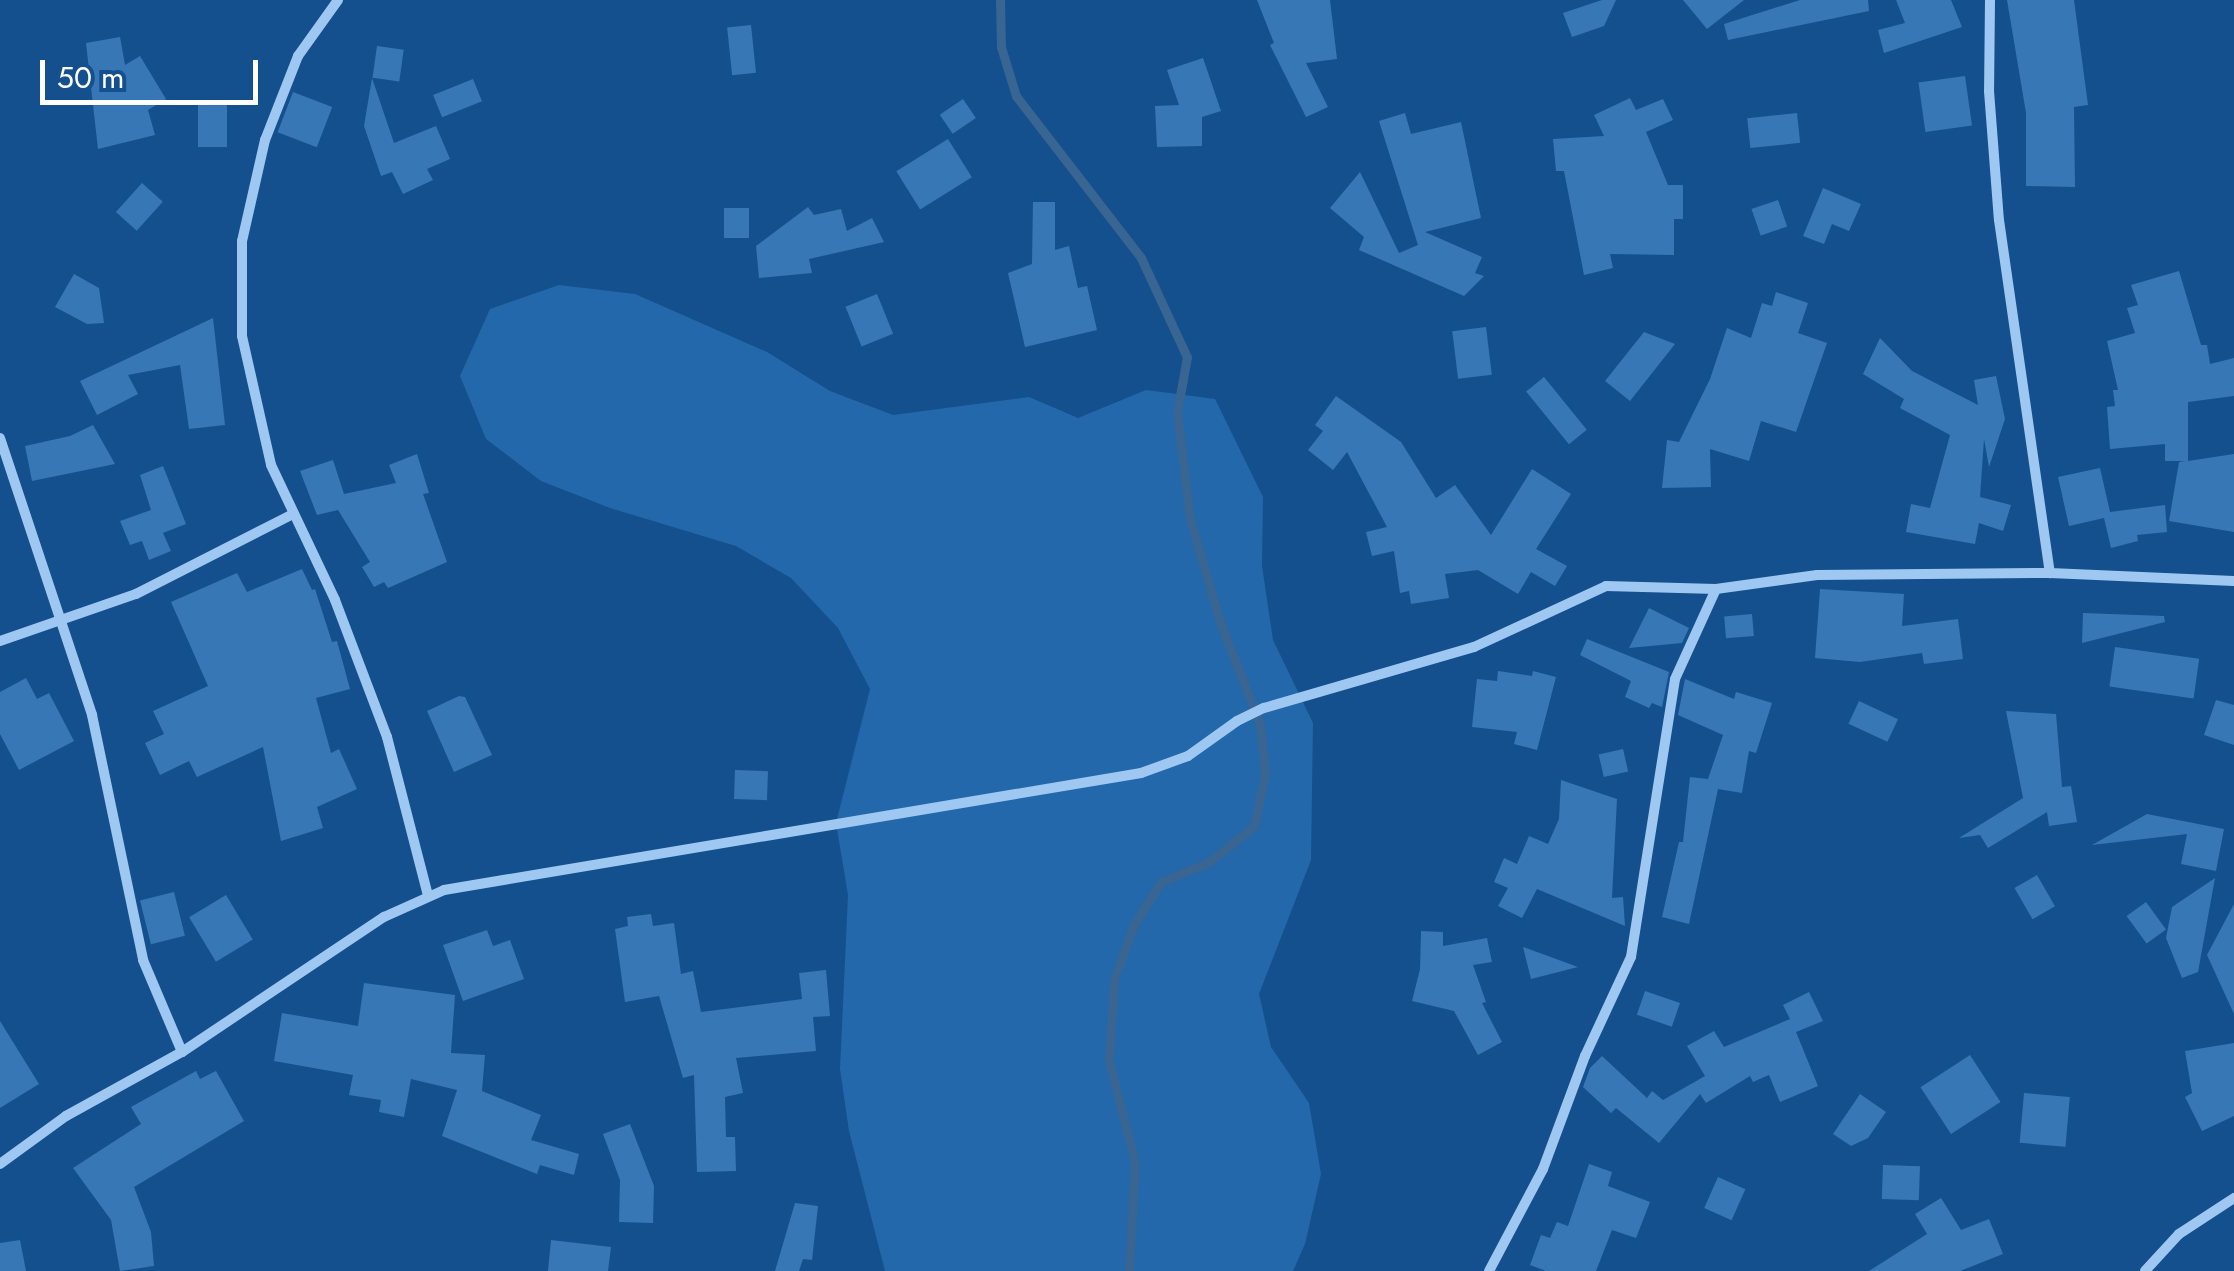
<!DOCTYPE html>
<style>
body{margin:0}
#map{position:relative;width:2234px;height:1271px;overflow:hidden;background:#14508e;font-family:Jost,sans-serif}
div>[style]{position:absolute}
.green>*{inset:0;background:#2368ab}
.stream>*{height:9px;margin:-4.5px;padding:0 4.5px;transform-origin:4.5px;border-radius:4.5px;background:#386592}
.building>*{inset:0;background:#3777b5;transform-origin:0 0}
.street>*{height:10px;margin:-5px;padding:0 5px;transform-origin:5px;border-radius:5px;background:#9ec8f1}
span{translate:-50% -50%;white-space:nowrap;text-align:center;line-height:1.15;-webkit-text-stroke:10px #14508e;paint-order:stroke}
.scale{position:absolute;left:40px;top:60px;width:218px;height:45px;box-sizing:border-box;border:5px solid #fff;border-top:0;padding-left:12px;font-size:30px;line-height:35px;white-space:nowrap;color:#fff;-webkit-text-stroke:8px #14508e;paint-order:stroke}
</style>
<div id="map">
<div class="green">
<div style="clip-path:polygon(559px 285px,635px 294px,767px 352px,830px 391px,893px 415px,1029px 397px,1078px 418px,1146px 390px,1215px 399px,1263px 497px,1262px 566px,1273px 640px,1313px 723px,1311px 860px,1259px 994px,1271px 1047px,1309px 1103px,1321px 1174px,1305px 1244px,1293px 1271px,885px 1271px,849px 1131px,840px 1069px,848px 895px,836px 823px,870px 689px,838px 628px,791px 578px,736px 546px,610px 508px,541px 481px,486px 439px,460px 376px,490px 309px)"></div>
</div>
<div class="stream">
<div style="left:1000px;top:0;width:47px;rotate:88.8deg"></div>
<div style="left:1001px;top:47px;width:51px;rotate:73deg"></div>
<div style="left:1016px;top:96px;width:205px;rotate:52.3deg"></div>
<div style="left:1141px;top:258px;width:109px;rotate:65.1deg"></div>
<div style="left:1187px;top:357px;width:56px;rotate:100.3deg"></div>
<div style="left:1177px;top:412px;width:108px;rotate:83.1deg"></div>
<div style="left:1190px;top:519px;width:107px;rotate:73.8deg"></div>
<div style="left:1220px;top:622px;width:110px;rotate:68.6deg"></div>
<div style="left:1260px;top:724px;width:50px;rotate:84.3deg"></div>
<div style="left:1265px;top:774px;width:53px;rotate:101.9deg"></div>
<div style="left:1254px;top:826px;width:58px;rotate:141.3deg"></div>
<div style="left:1209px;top:862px;width:52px;rotate:157.4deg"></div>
<div style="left:1161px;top:882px;width:52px;rotate:122.5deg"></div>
<div style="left:1133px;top:926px;width:57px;rotate:109.4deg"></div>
<div style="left:1114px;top:980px;width:81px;rotate:93.5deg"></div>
<div style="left:1109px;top:1061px;width:105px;rotate:75.7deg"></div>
<div style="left:1135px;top:1163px;width:108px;rotate:93.2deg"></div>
</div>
<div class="building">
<div style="clip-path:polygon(1257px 0,1330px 0,1337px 59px,1306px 63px,1328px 107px,1306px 117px,1270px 45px,1274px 43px)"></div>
<div style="clip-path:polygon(1602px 0,1616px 0,1604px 26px,1572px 37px,1563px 13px)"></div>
<div style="clip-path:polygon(1683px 0,1744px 0,1707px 29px)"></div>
<div style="clip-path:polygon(1800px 0,1868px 0,1869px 11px,1728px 40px,1724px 24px)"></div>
<div style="clip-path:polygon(1896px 0,1951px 0,1962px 27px,1884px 53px,1878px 30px,1905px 23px)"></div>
<div style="clip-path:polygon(2007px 0,2074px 0,2088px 105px,2074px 107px,2075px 187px,2026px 186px,2026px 113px)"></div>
<div style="left:751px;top:25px;width:48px;height:24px;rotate:84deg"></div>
<div style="clip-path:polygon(120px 37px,125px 65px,140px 56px,166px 99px,148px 110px,155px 135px,98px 149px,86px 43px)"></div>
<div style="left:377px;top:46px;width:27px;height:32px;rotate:8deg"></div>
<div style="clip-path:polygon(1203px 58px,1221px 111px,1202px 117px,1202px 146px,1157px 147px,1155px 106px,1179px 105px,1167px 70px)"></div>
<div style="left:1965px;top:76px;width:50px;height:47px;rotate:82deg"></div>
<div style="clip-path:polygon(372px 78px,394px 143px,436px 126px,450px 159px,427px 169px,433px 180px,403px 194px,392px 172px,381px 176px,364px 126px)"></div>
<div style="left:473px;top:79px;width:24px;height:43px;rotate:68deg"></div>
<div style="left:293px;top:92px;width:42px;height:43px;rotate:21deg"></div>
<div style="clip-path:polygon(1630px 98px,1636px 110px,1663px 99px,1673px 120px,1646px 132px,1668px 185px,1683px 185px,1683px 219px,1674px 219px,1674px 255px,1610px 254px,1613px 268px,1584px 275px,1564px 171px,1556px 171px,1553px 139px,1604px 136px,1594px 115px)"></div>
<div style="left:963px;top:99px;width:23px;height:28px;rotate:56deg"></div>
<div style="left:198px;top:101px;width:29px;height:46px"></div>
<div style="clip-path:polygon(1405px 113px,1411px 134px,1461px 122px,1481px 218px,1425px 232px,1482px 257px,1475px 273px,1484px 276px,1464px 296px,1359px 250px,1364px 237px,1330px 208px,1360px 172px,1399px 253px,1418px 245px,1379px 121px)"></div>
<div style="left:1797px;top:113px;width:30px;height:50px;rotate:84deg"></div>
<div style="left:948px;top:139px;width:45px;height:61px;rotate:58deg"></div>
<div style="left:142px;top:183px;width:28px;height:39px;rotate:42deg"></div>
<div style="clip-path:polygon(1823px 188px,1861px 204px,1849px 231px,1832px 224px,1824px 244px,1803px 236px)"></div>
<div style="left:1778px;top:200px;width:28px;height:28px;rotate:71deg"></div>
<div style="clip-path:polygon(1033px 202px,1055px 202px,1055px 250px,1069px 246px,1078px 288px,1087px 286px,1097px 330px,1025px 347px,1008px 273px,1032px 264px)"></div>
<div style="clip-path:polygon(808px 207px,814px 215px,841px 209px,847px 231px,872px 218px,884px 242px,809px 259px,812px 273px,759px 278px,756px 246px)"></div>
<div style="left:724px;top:208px;width:25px;height:30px"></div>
<div style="clip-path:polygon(2179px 271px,2201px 345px,2207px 345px,2210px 364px,2234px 358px,2234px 396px,2188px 402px,2188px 461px,2234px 454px,2234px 532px,2169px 521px,2179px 462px,2185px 461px,2165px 461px,2165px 444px,2110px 449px,2107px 407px,2115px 406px,2113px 390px,2118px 390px,2107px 341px,2135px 333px,2127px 308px,2138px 305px,2131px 285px)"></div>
<div style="clip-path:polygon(74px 274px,99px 288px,104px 323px,87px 324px,55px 307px)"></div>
<div style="clip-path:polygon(1776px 292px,1808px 303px,1798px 333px,1827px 343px,1796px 432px,1761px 421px,1749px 461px,1710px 449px,1711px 487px,1662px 488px,1667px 440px,1679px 442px,1710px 379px,1727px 328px,1751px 338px,1762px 303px,1772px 306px)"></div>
<div style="left:877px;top:294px;width:43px;height:34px;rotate:68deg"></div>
<div style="clip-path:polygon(213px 318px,225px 425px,189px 429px,180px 365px,128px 375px,138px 394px,97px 415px,80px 381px)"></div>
<div style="left:1486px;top:327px;width:48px;height:34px;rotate:83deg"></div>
<div style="clip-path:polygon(1644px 332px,1675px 344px,1630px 401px,1605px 381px)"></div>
<div style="clip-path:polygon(1880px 338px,1912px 371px,1978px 405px,1974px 380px,1996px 376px,2005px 419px,1989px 467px,1984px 439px,1980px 497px,2011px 505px,2003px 531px,1979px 523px,1975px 544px,1906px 532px,1911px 504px,1930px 508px,1950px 435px,1900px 408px,1904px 399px,1863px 374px)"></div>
<div style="left:1544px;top:377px;width:68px;height:23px;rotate:51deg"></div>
<div style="clip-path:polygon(1336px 396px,1401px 442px,1436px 498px,1455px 485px,1491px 535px,1532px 469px,1571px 494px,1536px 549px,1567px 566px,1555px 586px,1531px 572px,1518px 594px,1478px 570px,1445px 574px,1449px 598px,1411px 604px,1409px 591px,1400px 593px,1394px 551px,1372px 556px,1366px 532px,1387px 527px,1347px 452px,1333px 470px,1308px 450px,1323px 431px,1315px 425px)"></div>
<div style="clip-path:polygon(93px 425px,115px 464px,32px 481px,25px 446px,70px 436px)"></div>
<div style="clip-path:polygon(417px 454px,429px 493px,423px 494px,447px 562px,388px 588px,384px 582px,374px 587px,362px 567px,370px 562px,338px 510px,317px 515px,300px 471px,333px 460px,344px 494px,396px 483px,389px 465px)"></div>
<div style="clip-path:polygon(163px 466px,186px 524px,163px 533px,171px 551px,149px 560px,142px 541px,130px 545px,120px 521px,151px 510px,140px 475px)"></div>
<div style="clip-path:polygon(2100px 468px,2110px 512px,2165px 505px,2167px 532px,2137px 535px,2138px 541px,2111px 548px,2104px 518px,2069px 526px,2058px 477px)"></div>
<div style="clip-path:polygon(302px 569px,312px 590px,315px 589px,332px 642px,337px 641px,350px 689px,316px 698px,331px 753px,339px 749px,357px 789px,317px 807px,323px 828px,281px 841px,263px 747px,197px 777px,189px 761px,160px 775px,145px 743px,164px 734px,153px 711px,208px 686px,171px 602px,237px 573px,247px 592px)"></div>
<div style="clip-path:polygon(1820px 589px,1904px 594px,1902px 626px,1958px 619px,1963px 659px,1924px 664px,1922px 653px,1860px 662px,1815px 658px)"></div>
<div style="clip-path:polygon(1649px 608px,1689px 628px,1682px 643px,1629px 648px)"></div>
<div style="clip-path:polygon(2083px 613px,2164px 616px,2165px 622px,2082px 643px)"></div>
<div style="left:1752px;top:614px;width:22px;height:28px;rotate:85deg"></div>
<div style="clip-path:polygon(1587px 639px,1669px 672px,1662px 707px,1652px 703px,1649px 708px,1625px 697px,1631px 681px,1580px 655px)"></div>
<div style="left:2115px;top:647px;width:85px;height:40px;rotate:8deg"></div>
<div style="clip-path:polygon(1498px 671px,1532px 676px,1533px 671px,1556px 677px,1537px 750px,1514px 744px,1517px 732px,1472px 727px,1477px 679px,1497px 681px)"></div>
<div style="clip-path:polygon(26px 678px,37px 699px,49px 693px,74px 741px,19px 770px,0 734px,0 692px)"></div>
<div style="clip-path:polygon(1685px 679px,1734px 699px,1736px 692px,1772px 703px,1756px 753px,1749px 751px,1742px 793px,1718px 789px,1689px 924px,1662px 917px,1679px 842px,1683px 842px,1690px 777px,1708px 779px,1723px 735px,1678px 715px)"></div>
<div style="clip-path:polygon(459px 696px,465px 697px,492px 755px,454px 772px,427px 711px)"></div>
<div style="clip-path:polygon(2216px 700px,2234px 705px,2234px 745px,2204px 735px)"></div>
<div style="left:1859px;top:701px;width:43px;height:25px;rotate:25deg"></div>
<div style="clip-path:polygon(2006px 711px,2056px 714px,2062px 787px,2071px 786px,2077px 822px,2049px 826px,2047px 812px,1988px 848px,1980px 835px,1959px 838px,2023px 798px)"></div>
<div style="left:1623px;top:749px;width:23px;height:25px;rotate:77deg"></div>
<div style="left:735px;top:770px;width:33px;height:29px;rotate:2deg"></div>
<div style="clip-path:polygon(1561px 780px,1617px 799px,1612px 898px,1623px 897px,1625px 926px,1537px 889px,1522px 918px,1498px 906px,1508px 888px,1494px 882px,1504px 858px,1517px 864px,1529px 836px,1548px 844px,1559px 819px)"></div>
<div style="clip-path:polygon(2147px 814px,2224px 829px,2216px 871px,2181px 864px,2187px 834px,2092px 845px)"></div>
<div style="left:2037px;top:875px;width:36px;height:26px;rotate:60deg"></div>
<div style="clip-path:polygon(2215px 878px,2198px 972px,2182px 978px,2166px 938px,2172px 907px)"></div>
<div style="left:174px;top:892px;width:45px;height:35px;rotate:76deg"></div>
<div style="left:226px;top:895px;width:52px;height:43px;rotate:59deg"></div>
<div style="left:2146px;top:902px;width:34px;height:24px;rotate:54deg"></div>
<div style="clip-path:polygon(2234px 904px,2234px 1014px,2207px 955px)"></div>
<div style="clip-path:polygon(651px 914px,653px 926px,674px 923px,681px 974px,693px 971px,701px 1012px,802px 999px,799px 973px,826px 970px,830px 1016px,813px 1017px,816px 1051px,736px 1058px,743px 1093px,725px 1097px,726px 1137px,735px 1137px,736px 1171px,697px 1172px,694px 1075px,683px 1078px,659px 996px,625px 1002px,615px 929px,628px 926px,627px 917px)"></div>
<div style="clip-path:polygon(487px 930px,493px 946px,510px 940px,524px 979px,463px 1001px,443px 945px)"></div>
<div style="clip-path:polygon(1421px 931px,1443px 932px,1443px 946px,1487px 938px,1492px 962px,1473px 965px,1486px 1002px,1482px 1003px,1502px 1042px,1478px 1055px,1454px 1011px,1412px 1001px,1420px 969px)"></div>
<div style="clip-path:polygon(1523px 947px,1578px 967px,1531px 979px)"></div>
<div style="clip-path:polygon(364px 983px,455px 995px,451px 1053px,485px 1055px,482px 1091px,541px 1115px,531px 1140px,579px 1154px,574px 1175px,540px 1165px,537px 1174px,442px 1136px,457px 1090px,411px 1079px,404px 1117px,379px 1112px,381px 1100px,349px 1095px,353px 1075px,274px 1061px,282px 1013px,358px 1026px)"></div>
<div style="left:1645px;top:991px;width:37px;height:25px;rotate:19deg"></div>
<div style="clip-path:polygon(1809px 992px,1823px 1021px,1796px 1032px,1818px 1086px,1780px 1102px,1769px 1075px,1753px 1082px,1750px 1076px,1706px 1103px,1700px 1094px,1659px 1143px,1616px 1108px,1611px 1113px,1583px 1087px,1590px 1068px,1602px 1056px,1647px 1098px,1652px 1091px,1663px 1100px,1705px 1076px,1687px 1046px,1714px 1031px,1724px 1047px,1790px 1019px,1783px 1005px)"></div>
<div style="clip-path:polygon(0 1021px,39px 1084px,0 1108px)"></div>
<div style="clip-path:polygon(2234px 1043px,2234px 1116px,2202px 1131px,2185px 1097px,2192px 1093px,2185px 1051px)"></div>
<div style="left:1970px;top:1055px;width:56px;height:59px;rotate:57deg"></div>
<div style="clip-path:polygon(196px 1071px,200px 1079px,216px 1071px,244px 1121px,134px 1187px,151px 1232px,154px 1266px,120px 1271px,111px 1220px,73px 1168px,141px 1124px,131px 1107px)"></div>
<div style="left:2024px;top:1093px;width:46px;height:50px;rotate:5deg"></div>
<div style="clip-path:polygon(1860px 1094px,1886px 1112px,1868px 1138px,1851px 1146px,1833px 1134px)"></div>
<div style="clip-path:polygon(630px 1124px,654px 1186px,653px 1223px,619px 1222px,620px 1180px,603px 1134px)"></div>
<div style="clip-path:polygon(1589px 1164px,1612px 1172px,1608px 1186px,1650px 1202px,1636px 1238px,1612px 1230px,1596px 1271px,1546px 1271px,1530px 1265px,1541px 1235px,1550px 1238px,1557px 1222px,1568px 1226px)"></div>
<div style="left:1883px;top:1165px;width:37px;height:34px;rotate:2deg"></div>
<div style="left:1718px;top:1177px;width:30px;height:34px;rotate:24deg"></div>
<div style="clip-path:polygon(1941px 1198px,1961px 1230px,1989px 1219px,2003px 1254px,1960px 1271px,1869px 1271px,1927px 1234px,1915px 1214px)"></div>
<div style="clip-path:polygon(795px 1203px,818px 1206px,812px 1260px,803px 1259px,799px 1271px,775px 1271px)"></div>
<div style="clip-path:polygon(20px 1240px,26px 1271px,0 1271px,0 1243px)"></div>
<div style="clip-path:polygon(551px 1240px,611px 1247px,608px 1271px,548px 1271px)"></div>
</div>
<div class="street">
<div style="left:338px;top:0;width:69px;rotate:125.5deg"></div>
<div style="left:298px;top:56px;width:90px;rotate:111.4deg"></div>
<div style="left:265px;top:140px;width:104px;rotate:102.8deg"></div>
<div style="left:242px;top:241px;width:95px;rotate:90deg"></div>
<div style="left:242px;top:336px;width:132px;rotate:77.3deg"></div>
<div style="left:271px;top:465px;width:149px;rotate:64.6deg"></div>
<div style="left:335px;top:600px;width:147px;rotate:69.2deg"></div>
<div style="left:387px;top:737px;width:164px;rotate:75.5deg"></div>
<div style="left:1990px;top:0;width:91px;rotate:90.6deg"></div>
<div style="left:1989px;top:91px;width:129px;rotate:85.6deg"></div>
<div style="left:1999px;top:220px;width:357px;rotate:81.8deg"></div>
<div style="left:0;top:438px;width:292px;rotate:71.6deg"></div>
<div style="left:92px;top:715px;width:250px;rotate:78.2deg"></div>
<div style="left:143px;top:960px;width:100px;rotate:67deg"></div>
<div style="left:0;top:641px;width:144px;rotate:-19.1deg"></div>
<div style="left:136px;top:594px;width:176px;rotate:-27deg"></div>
<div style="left:0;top:1164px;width:82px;rotate:-36deg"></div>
<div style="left:66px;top:1116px;width:132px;rotate:-28.9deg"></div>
<div style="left:182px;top:1052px;width:243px;rotate:-33.8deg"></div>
<div style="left:384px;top:917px;width:66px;rotate:-24.2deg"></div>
<div style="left:444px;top:890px;width:707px;rotate:-9.53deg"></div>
<div style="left:1141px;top:773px;width:50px;rotate:-19.9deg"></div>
<div style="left:1188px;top:756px;width:60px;rotate:-35.5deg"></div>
<div style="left:1237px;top:721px;width:30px;rotate:-26deg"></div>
<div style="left:1264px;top:708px;width:219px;rotate:-16.2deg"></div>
<div style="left:1474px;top:647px;width:145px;rotate:-24.8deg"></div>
<div style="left:1606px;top:586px;width:110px;rotate:1.6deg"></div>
<div style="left:1716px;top:589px;width:102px;rotate:-7.9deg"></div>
<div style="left:1817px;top:575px;width:233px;rotate:-0.5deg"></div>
<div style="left:2050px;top:573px;width:184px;rotate:2.5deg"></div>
<div style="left:1489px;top:1271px;width:115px;rotate:-62.1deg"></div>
<div style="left:1543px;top:1169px;width:121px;rotate:-69.6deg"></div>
<div style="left:1585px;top:1056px;width:109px;rotate:-65.1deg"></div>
<div style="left:1631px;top:957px;width:281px;rotate:-81deg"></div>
<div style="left:1675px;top:679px;width:99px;rotate:-65.5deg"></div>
<div style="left:2145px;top:1271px;width:50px;rotate:-47.4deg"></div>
<div style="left:2179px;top:1234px;width:66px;rotate:-33.2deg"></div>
</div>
<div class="scale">50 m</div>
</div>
